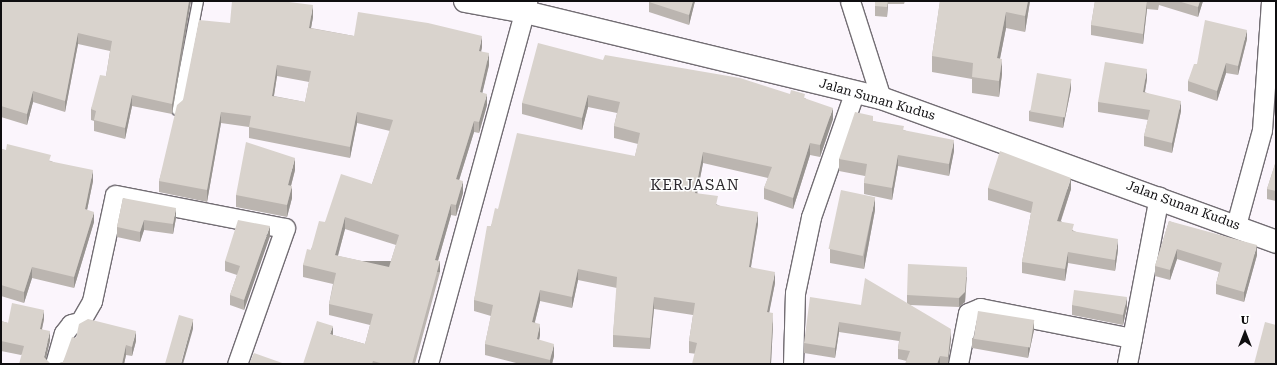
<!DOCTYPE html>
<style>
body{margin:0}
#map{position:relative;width:1277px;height:365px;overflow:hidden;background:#fbf5fc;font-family:"Roboto Serif",serif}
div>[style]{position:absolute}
.roads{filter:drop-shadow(1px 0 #726d73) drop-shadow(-1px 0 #726d73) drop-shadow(0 1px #726d73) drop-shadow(0 -1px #726d73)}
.lane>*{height:10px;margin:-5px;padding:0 5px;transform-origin:5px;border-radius:5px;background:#fff}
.street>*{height:19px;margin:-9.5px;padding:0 9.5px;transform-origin:9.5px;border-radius:9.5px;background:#fff}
.secondary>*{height:22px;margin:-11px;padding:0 11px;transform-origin:11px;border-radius:11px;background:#fff}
.wall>*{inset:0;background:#bbb5b0}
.shaded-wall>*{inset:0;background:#989490;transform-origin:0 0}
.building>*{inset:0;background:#d9d3cd;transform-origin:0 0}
span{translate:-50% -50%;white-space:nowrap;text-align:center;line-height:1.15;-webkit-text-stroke:3px #fff;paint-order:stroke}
.street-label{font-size:13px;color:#0f0e10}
.quarter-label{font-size:15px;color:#2d292e;letter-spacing:1px}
.frame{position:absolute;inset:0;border:2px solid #0f0e10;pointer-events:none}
.north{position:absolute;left:1225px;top:313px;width:40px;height:40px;-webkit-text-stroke:3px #fff;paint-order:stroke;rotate:0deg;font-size:11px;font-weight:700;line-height:16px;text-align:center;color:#0f0e10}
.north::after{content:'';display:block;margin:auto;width:14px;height:18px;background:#0f0e10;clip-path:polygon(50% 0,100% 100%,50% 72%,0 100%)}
</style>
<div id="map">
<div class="roads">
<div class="lane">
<div style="left:177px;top:110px;width:111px;rotate:-79.1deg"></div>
</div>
<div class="street">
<div style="left:850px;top:1px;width:102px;rotate:72.3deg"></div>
<div style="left:1236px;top:225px;width:98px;rotate:-74.7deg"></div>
<div style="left:1262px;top:130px;width:129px;rotate:-86deg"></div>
<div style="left:55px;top:364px;width:32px;rotate:-74deg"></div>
<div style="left:64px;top:333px;width:11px;rotate:-52deg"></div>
<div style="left:71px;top:324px;width:9px;rotate:-13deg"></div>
<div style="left:80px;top:322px;width:24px;rotate:-60deg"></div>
<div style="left:92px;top:301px;width:108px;rotate:-77.8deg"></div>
<div style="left:115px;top:195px;width:173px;rotate:11deg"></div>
<div style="left:285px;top:228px;width:144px;rotate:109.4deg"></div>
<div style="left:428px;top:364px;width:376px;rotate:-74.7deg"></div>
<div style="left:793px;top:364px;width:71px;rotate:-88.4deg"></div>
<div style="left:795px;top:293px;width:78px;rotate:-78.1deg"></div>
<div style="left:811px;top:217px;width:133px;rotate:-70.8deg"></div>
<div style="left:958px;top:364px;width:52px;rotate:-78.9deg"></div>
<div style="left:968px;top:313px;width:13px;rotate:-23deg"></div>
<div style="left:980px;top:308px;width:155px;rotate:11.2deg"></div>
<div style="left:1132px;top:338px;width:144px;rotate:-79.2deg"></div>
<div style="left:1127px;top:364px;width:26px;rotate:-79deg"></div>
</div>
<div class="secondary">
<div style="left:465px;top:1px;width:61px;rotate:10.4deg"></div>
<div style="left:525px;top:12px;width:366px;rotate:13.6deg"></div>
<div style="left:881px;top:98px;width:420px;rotate:20deg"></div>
</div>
</div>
<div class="wall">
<div style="clip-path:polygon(1px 1px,191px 1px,172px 114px,132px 106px,125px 139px,94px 131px,94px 121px,91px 120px,91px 109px,106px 76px,110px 51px,78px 44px,65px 112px,33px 102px,27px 125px,1px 117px)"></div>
<div style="clip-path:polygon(649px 1px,695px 1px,689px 25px,649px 12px)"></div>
<div style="clip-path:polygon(875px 1px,905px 1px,904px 4px,888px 4px,887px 17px,875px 16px)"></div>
<div style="clip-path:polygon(940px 1px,1030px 1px,1025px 32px,1006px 28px,1000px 58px,1002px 74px,999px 97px,972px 93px,972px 79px,932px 72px,932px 56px)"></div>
<div style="clip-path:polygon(1095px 1px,1203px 1px,1198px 17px,1159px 5px,1158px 10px,1147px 9px,1143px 44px,1091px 35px,1091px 25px)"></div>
<div style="clip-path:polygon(evenodd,313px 17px,311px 28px,354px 36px,482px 47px,481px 51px,489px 65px,482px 93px,487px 105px,479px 133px,474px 132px,459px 180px,463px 193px,456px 216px,451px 215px,438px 261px,440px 272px,415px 364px,303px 364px,333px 335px,365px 344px,370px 325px,329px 315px,329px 304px,333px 284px,303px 277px,303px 265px,325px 222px,372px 184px,390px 131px,357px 123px,350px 158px,249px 138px,249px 127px,221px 123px,207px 202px,159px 192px,159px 181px,183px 100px,230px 23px,313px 17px,277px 76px,309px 82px,305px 102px,274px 96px,277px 76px,313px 17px,345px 229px,396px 245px,389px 267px,338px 256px,345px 229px)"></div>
<div style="clip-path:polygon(1247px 39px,1238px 75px,1226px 73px,1217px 101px,1188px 91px,1188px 81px,1197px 64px)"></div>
<div style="clip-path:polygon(603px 60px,805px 98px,833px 119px,820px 157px,810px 155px,793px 209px,764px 199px,764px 188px,768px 178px,703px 163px,697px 193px,718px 205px,758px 224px,751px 267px,775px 283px,769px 312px,773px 324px,771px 363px,689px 353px,689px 341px,693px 315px,654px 309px,650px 349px,613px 347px,613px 335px,617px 288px,578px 280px,572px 308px,540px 301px,535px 322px,540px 335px,539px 340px,554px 356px,552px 364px,520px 364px,485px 355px,485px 344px,491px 316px,474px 311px,474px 300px,491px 226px,498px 209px,635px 156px,638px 144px,614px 138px,614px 126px,617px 113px,588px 107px,582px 130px,522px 114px,522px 103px)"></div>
<div style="clip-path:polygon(1147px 79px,1145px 92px,1181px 111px,1172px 153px,1144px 146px,1144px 136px,1148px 120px,1098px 112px,1098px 102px)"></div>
<div style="clip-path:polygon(1071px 89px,1063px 128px,1029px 121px,1029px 111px)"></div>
<div style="clip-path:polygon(873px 121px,904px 130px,954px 151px,949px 176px,898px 166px,892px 200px,864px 194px,864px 183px,865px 176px,839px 171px,839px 159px)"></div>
<div style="clip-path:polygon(1px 149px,51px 161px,93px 181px,87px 210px,94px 222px,74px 288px,32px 278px,24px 303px,1px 296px)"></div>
<div style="clip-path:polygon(1276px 161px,1276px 201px,1267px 199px,1267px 189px)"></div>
<div style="clip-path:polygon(295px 170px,291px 186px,292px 198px,287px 217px,236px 207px,236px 195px)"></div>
<div style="clip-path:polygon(988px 188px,1071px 189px,1061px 221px,1074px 231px,1118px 250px,1115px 271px,1068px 263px,1065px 281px,1022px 273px,1022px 262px,1031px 213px,988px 200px)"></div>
<div style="clip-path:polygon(123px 198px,176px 218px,173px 234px,144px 230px,140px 242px,117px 237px,117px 227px)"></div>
<div style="clip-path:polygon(875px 210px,864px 269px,830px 263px,830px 249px)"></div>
<div style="clip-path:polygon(1169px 221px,1257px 255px,1244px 302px,1216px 294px,1216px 284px,1219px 272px,1177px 259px,1170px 280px,1155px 276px,1155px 266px)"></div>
<div style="clip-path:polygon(270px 236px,244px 310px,230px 305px,230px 295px,237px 275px,225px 271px,225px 261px)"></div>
<div style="clip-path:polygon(967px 277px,965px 302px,959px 307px,910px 305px,951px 339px,948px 364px,905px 364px,907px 361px,898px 359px,898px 349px,899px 341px,839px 332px,835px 358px,804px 353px,804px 343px,861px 305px,907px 303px,907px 295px)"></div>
<div style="clip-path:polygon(1072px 305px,1127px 307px,1123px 325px,1072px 315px)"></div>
<div style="clip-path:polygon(44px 319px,42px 329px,50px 341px,21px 355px,1px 351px,1px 321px,8px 323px)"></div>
<div style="clip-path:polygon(1034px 330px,1028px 358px,972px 348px,972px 338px)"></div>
<div style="clip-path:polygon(76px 338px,136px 341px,132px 356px,126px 355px,124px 364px,56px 364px,63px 362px)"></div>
</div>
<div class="shaded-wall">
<div style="clip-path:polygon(189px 1px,191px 1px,172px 114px,172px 104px)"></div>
<div style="clip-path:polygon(693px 1px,695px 1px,689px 25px,689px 15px)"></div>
<div style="clip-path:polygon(888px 1px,887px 17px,887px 7px)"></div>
<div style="clip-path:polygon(1028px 1px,1030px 1px,1025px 32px,1025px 16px)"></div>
<div style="clip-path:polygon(1147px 1px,1147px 9px,1143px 44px,1143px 34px)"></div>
<div style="clip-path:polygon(1200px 1px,1203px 1px,1198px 17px,1198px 7px)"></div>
<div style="clip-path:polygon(313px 5px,313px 17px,309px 39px,309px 28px)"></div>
<div style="clip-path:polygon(1006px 12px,1006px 28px,997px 74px,997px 58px)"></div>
<div style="clip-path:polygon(1247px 30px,1247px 39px,1238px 75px,1238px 66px)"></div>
<div style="clip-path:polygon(78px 33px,78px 44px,65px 112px,65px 101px)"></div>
<div style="clip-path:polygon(482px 36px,482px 47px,479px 62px,479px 51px)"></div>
<div style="clip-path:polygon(489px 53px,489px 65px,480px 103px,480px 92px)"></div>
<div style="clip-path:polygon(1002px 59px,1002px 74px,999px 97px,999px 81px)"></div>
<div style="clip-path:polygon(1226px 63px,1226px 73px,1217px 101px,1217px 91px)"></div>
<div style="clip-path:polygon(277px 65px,277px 76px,272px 107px,272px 96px)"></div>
<div style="clip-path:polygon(1147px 69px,1147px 79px,1143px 102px,1143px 92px)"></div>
<div style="clip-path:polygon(1071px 79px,1071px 89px,1063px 128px,1063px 118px)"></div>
<div style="clip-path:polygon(33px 91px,33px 102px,27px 125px,27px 114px)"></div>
<div style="clip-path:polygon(487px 94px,487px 105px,479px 133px,479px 122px)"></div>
<div style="clip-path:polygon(132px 95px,132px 106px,125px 139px,125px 128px)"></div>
<div style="clip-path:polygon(588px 95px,588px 107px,582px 130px,582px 118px)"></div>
<div style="clip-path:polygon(1181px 101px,1181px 111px,1172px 153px,1172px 143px)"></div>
<div style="clip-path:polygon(833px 108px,833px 119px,820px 157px,820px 145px)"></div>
<div style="clip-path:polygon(221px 112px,221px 123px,207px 202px,207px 190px)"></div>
<div style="clip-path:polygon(357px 112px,357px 123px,350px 158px,350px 147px)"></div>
<div style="clip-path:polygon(474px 121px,474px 132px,456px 190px,456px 179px)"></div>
<div style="clip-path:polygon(954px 140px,954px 151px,949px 176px,949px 164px)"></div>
<div style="clip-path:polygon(810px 143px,810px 155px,793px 209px,793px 198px)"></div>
<div style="clip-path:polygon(703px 152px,703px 163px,695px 205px,695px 193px)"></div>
<div style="clip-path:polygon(898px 155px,898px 166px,892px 200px,892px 188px)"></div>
<div style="clip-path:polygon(295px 158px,295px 170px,288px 197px,288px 185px)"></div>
<div style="clip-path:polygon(93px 170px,93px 181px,85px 220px,85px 209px)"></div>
<div style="clip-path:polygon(1071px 178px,1071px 189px,1057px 232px,1057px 221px)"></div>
<div style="clip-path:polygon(463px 181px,463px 193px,456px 216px,456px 205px)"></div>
<div style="clip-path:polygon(292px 186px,292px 198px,287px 217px,287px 205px)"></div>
<div style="clip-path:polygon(875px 197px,875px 210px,864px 269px,864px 256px)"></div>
<div style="clip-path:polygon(451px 204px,451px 215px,435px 271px,435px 260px)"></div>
<div style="clip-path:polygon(176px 208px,176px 218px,173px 234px,173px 224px)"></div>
<div style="clip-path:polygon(94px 212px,94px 222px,74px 288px,74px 277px)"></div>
<div style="clip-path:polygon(758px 212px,758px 224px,749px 278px,749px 267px)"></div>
<div style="clip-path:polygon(345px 217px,345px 229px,335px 266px,335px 255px)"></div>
<div style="clip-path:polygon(144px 220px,144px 230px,140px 242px,140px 232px)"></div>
<div style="clip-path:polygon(270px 226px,270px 236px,244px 310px,244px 300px)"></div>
<div style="clip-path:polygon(1118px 239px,1118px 250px,1115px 271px,1115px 260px)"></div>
<div style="clip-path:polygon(1257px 245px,1257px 255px,1244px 302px,1244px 292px)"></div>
<div style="clip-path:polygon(1177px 249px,1177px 259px,1170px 280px,1170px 270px)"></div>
<div style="clip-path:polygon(1068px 252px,1068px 263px,1065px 281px,1065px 269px)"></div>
<div style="left:440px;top:261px;width:11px;height:107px;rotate:90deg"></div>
<div style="clip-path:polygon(32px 267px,32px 278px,24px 303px,24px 292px)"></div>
<div style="clip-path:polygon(967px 267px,965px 302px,959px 307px,959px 298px)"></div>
<div style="clip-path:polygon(578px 269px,578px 280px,572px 308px,572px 297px)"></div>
<div style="clip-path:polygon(775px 272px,775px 283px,767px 324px,767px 312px)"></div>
<div style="clip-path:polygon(540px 290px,540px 301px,532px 333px,532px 322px)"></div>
<div style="clip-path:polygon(654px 297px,654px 309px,650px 349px,650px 338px)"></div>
<div style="clip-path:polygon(1127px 297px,1127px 307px,1123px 325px,1123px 315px)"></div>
<div style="clip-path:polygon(44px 310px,44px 319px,40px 338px,40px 329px)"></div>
<div style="clip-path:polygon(773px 313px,773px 324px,771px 364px,770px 364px)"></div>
<div style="clip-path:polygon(193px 319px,193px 329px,183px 364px,181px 364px)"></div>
<div style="clip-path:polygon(1034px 320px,1034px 330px,1028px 358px,1028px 348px)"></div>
<div style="clip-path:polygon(839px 322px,839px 332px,835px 358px,835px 348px)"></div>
<div style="clip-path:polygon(540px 324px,540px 335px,537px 351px,537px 339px)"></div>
<div style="clip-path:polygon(333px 326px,333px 337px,330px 334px)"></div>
<div style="clip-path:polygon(951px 329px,951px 339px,948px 364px,948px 357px)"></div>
<div style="clip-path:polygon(50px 331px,50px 341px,45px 364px,44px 357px)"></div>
<div style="clip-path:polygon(136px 331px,136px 341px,132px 356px,132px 347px)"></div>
<div style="clip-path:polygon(554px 344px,554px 356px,552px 364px,550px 364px,550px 360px)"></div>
<div style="clip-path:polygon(126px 345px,126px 355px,124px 364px,122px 364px)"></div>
<div style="clip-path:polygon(940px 356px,940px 364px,937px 364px)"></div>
</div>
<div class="building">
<div style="clip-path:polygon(1px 1px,189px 1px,172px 104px,132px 95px,125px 128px,94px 120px,96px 111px,91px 109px,100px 75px,106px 76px,112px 41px,78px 33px,65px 101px,33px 91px,27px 114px,1px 106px)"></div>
<div style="clip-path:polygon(evenodd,232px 1px,281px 1px,313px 5px,309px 28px,354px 36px,358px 12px,428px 23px,482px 36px,479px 51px,489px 53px,480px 92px,487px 94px,479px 122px,474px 121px,456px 179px,463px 181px,456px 205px,451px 204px,435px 260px,440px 261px,412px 364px,384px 364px,373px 361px,372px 364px,303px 364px,317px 321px,333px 326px,330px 334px,365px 344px,373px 314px,329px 304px,336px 273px,303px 265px,307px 249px,311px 250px,319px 221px,325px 222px,341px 174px,372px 184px,393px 120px,357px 112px,350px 147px,249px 127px,251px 116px,221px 112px,207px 190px,159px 181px,177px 105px,183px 100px,199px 20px,230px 23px,232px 1px,277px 65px,311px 71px,305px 102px,272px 96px,277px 65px,232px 1px,345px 217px,399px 235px,389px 267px,335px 255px,345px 217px)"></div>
<div style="clip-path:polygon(649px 1px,693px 1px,689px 15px,649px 2px)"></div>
<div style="clip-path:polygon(875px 1px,888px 1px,887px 7px,875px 6px)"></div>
<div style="clip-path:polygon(940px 1px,1028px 1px,1025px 16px,1006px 12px,997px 58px,1002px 59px,999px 81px,972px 77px,973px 63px,932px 56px)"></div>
<div style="clip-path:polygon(1095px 1px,1147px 1px,1143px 34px,1091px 25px)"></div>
<div style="clip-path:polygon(1178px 1px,1200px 1px,1198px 7px)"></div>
<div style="clip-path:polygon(1205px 20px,1247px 30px,1238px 66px,1226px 63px,1217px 91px,1188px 81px,1194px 64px,1197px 64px)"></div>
<div style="clip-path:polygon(538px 43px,603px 60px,605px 55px,740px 78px,790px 94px,791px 90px,805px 94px,804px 98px,833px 108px,820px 145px,810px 143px,793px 198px,764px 188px,772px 167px,703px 152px,695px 193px,718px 196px,716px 205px,758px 212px,749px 267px,775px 272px,767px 312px,773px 313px,770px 363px,777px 364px,692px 364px,697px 343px,689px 341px,695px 303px,654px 297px,650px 338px,613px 335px,617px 277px,578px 269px,572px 297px,540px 290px,532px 322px,540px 324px,537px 339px,554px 344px,550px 360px,485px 344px,493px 305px,474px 300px,487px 226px,491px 226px,495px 208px,498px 209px,517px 133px,635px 156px,640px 133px,614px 126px,620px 102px,588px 95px,582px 118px,522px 103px)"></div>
<div style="clip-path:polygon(1105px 62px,1147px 69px,1143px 92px,1181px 101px,1172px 143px,1144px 136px,1150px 110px,1098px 102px)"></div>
<div style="left:1037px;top:73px;width:35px;height:39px;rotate:10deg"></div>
<div style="clip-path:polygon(855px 112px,873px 116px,873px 121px,904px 126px,903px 130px,954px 140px,949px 164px,898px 155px,892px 188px,864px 183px,867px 164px,839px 159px)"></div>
<div style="clip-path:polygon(246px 142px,295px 158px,288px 185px,292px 186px,287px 205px,236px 195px)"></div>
<div style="clip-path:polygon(7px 144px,51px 155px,49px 161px,93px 170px,85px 209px,94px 212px,74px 277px,32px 267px,24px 292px,1px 285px,1px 149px,6px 150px)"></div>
<div style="clip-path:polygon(1000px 151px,1071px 178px,1057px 221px,1074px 224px,1072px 231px,1118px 239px,1115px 260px,1068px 252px,1065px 269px,1022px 262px,1033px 202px,988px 188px)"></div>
<div style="clip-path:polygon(1276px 161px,1276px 191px,1267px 189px)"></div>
<div style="left:841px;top:190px;width:35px;height:60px;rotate:12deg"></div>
<div style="clip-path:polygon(123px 198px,176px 208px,173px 224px,144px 220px,140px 232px,117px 227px)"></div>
<div style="clip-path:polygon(238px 220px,270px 226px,244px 300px,230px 295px,240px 266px,225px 261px)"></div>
<div style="clip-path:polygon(1169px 221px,1257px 245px,1244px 292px,1216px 284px,1222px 263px,1177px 249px,1170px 270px,1155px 266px)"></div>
<div style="clip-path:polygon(908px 264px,967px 267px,965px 292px,959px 298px,907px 295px)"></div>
<div style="clip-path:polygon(865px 278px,951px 329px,948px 357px,940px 356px,937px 364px,905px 364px,910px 351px,898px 349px,901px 332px,839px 322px,835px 348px,804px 343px,810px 297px,861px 305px)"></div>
<div style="clip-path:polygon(1074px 290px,1127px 297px,1123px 315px,1072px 305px)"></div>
<div style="clip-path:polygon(12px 303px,44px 310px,40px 329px,50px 331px,44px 357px,51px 364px,19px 364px,24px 346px,1px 341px,1px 321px,8px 323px)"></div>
<div style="left:978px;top:311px;width:57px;height:28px;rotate:9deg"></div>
<div style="left:179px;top:315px;width:15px;height:51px;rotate:16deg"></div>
<div style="clip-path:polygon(88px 319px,136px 331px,132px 347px,126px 345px,122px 364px,56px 364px,63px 362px,72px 337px,76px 338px,79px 324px)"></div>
<div style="clip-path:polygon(1265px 322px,1276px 325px,1276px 364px,1254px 364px)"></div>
<div style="clip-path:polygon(254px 353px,285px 364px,249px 364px)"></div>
</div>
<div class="street-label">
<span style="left:877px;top:100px;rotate:16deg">Jalan Sunan Kudus</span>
<span style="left:1183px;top:206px;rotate:20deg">Jalan Sunan Kudus</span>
</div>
<div class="quarter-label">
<span style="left:695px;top:186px">KERJASAN</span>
</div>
<div class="frame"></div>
<div class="north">U</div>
</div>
